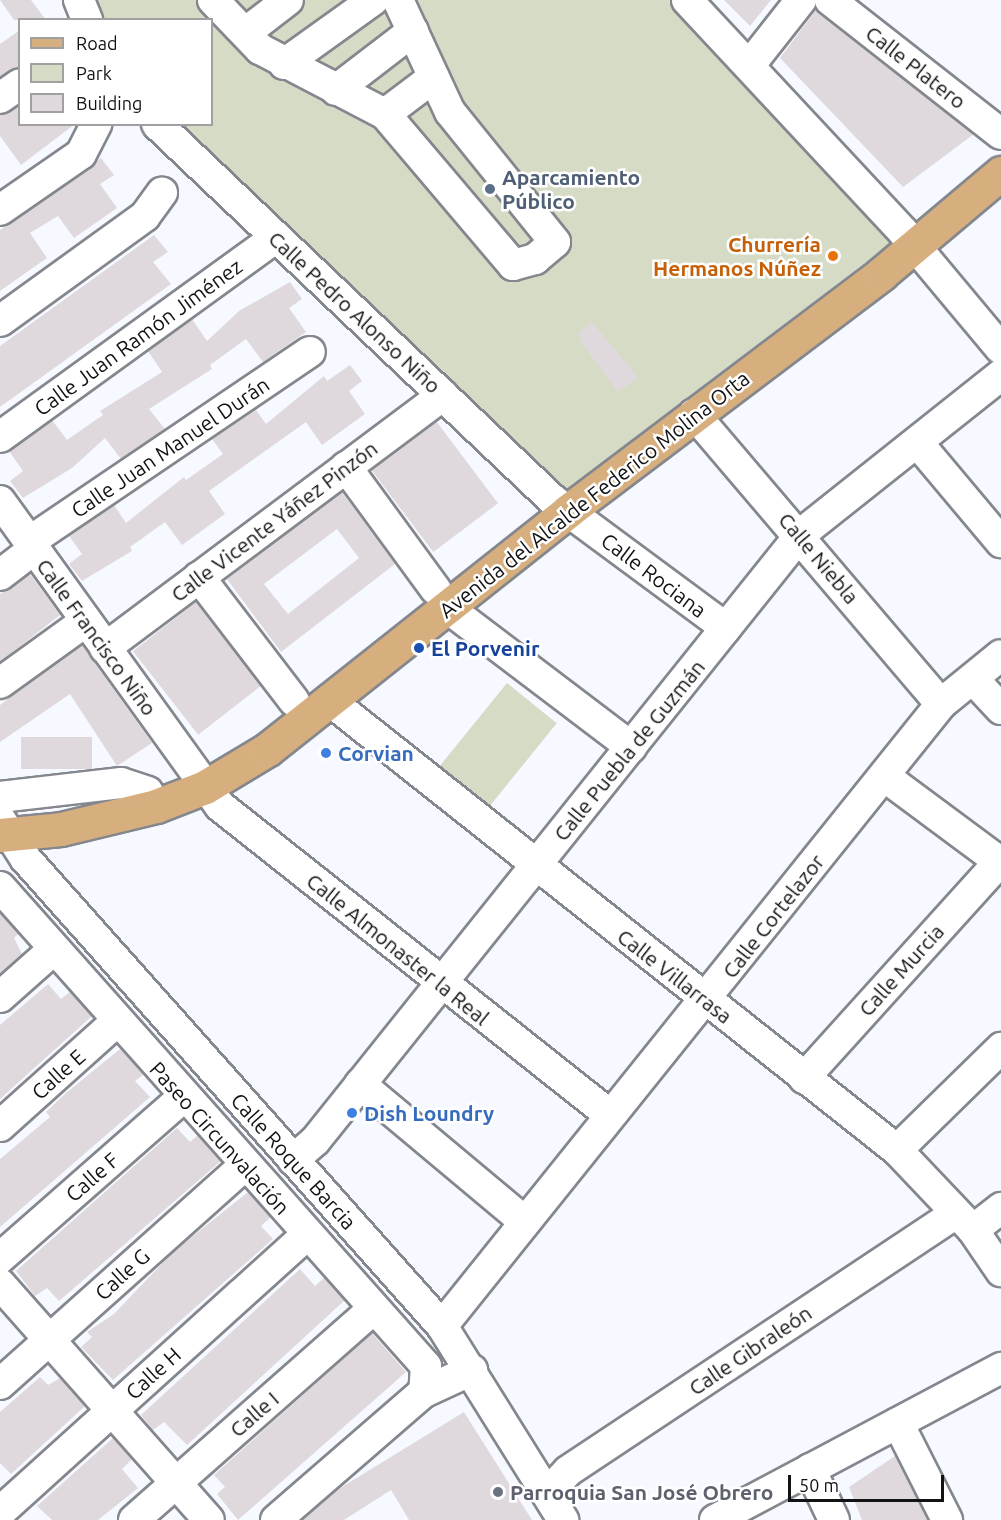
<!DOCTYPE html>
<meta charset="utf-8">
<style>
body{margin:0}
#map{position:relative;width:1001px;height:1520px;overflow:hidden;background:#f6f9ff;font-family:Ubuntu,sans-serif}
div>[style]{position:absolute}
.green>*{inset:0;background:#d5dbc5;transform-origin:0 0}
.building>*{inset:0;background:#dfd9de;transform-origin:0 0}
.roads{filter:drop-shadow(2px 0 #84878d) drop-shadow(-2px 0 #84878d) drop-shadow(0 2px #84878d) drop-shadow(0 -2px #84878d)}
.minor>*{height:30px;margin:-15px;padding:0 15px;transform-origin:15px;border-radius:15px;background:#fff}
.major>*{height:33px;margin:-16.5px;padding:0 16.5px;transform-origin:16.5px;border-radius:16.5px;background:#d7af7f}
.dots>*{width:16px;height:16px;translate:-50% -50%;box-sizing:border-box;border:3px solid #fff;border-radius:50%}
span{translate:-50% -50%;white-space:nowrap;text-align:center;line-height:1.15;-webkit-text-stroke:5px #fff;paint-order:stroke}
.street-label{font-size:21px;color:#111214}
.service-label{font-size:21px;color:#4e5e75;font-weight:700}
.left{translate:0 -50%;text-align:left}
.food-label{font-size:21px;color:#c56008;font-weight:700}
.right{translate:-100% -50%;text-align:right}
.transit-label{font-size:21px;color:#164399;font-weight:700}
.shop-label{font-size:21px;color:#366cbe;font-weight:700}
.worship-label{font-size:21px;color:#5b616d;font-weight:700}
.legend{position:absolute;left:18px;top:18px;width:195px;height:108px;box-sizing:border-box;background:#fff;border:2px solid #a0a0a1;margin:0;padding:8px 10px;list-style:none;font-size:18px;color:#111214}
.legend li{display:flex;align-items:center;gap:12px;height:30px}
.legend b{width:30px;border:2px solid #a0a0a1}
.scale{position:absolute;left:788px;top:1475px;width:156px;height:27px;box-sizing:border-box;border:3px solid #111214;border-top:0;padding-left:8px;font-size:18px;line-height:21px;white-space:nowrap;color:#111214;-webkit-text-stroke:4px #fff;paint-order:stroke}
</style>
<div id="map">
<div class="green">
<div style="clip-path:polygon(79px 0,687px 0,904px 233px,553px 500px,157px 125px,212px 124px,212px 20px,87px 19px)"></div>
<div style="left:507px;top:683px;width:64px;height:109px;rotate:39deg"></div>
</div>
<div class="building">
<div style="clip-path:polygon(0 0,31px 0,46px 20px,14px 20px)"></div>
<div style="clip-path:polygon(724px 0,771px 0,750px 26px)"></div>
<div style="clip-path:polygon(816px 10px,819px 14px,974px 134px,903px 187px,780px 58px)"></div>
<div style="clip-path:polygon(20px 30px,20px 67px,0 77px,0 44px)"></div>
<div style="clip-path:polygon(20px 105px,20px 124px,75px 124px,21px 165px,0 136px,0 115px)"></div>
<div style="clip-path:polygon(101px 158px,114px 175px,100px 184px,117px 208px,74px 238px,58px 216px,30px 233px,47px 258px,0 291px,0 230px)"></div>
<div style="clip-path:polygon(154px 235px,168px 252px,153px 262px,171px 284px,0 407px,0 346px)"></div>
<div style="clip-path:polygon(290px 282px,302px 299px,289px 308px,306px 332px,263px 362px,246px 339px,210px 365px,212px 369px,149px 409px,165px 429px,121px 459px,105px 438px,72px 468px,23px 498px,10px 481px,23px 471px,9px 451px,52px 420px,67px 440px,103px 415px,100px 411px,162px 372px,148px 351px,192px 319px,207px 341px,239px 311px)"></div>
<div style="clip-path:polygon(592px 322px,638px 377px,618px 392px,581px 342px,578px 333px)"></div>
<div style="clip-path:polygon(350px 365px,362px 381px,349px 391px,365px 414px,322px 445px,306px 422px,209px 491px,225px 514px,182px 545px,165px 522px,130px 547px,132px 551px,82px 581px,69px 564px,82px 554px,69px 536px,114px 505px,126px 523px,184px 477px,186px 480px,223px 454px,212px 439px,256px 410px,266px 424px,324px 376px,327px 381px)"></div>
<div style="left:436px;top:421px;width:103px;height:81px;rotate:53deg"></div>
<div style="clip-path:polygon(evenodd,342px 492px,395px 564px,281px 652px,227px 579px,342px 492px,337px 529px,359px 558px,288px 614px,264px 584px,337px 529px)"></div>
<div style="clip-path:polygon(30px 574px,60px 615px,0 662px,0 594px)"></div>
<div style="left:196px;top:602px;width:106px;height:80px;rotate:52deg"></div>
<div style="clip-path:polygon(82px 645px,152px 743px,117px 766px,70px 694px,0 742px,0 705px)"></div>
<div style="left:92px;top:737px;width:32px;height:71px;rotate:90deg"></div>
<div style="clip-path:polygon(0 913px,18px 934px,14px 938px,22px 954px,0 974px)"></div>
<div style="clip-path:polygon(48px 984px,61px 999px,70px 992px,92px 1016px,0 1099px,0 1025px)"></div>
<div style="clip-path:polygon(120px 1049px,144px 1074px,135px 1081px,150px 1097px,0 1227px,0 1159px,50px 1117px,46px 1112px,66px 1093px)"></div>
<div style="clip-path:polygon(177px 1128px,190px 1142px,198px 1135px,221px 1161px,59px 1301px,47px 1288px,35px 1296px,16px 1271px)"></div>
<div style="clip-path:polygon(248px 1192px,271px 1217px,261px 1226px,273px 1239px,113px 1380px,81px 1347px,92px 1337px,87px 1332px,114px 1314px,173px 1252px)"></div>
<div style="clip-path:polygon(300px 1269px,315px 1286px,324px 1278px,345px 1300px,187px 1445px,164px 1422px,153px 1430px,141px 1415px)"></div>
<div style="clip-path:polygon(372px 1333px,406px 1372px,238px 1520px,217px 1494px,225px 1487px,214px 1475px)"></div>
<div style="clip-path:polygon(40px 1377px,48px 1385px,60px 1378px,85px 1406px,11px 1474px,0 1463px,0 1412px)"></div>
<div style="clip-path:polygon(464px 1412px,532px 1520px,409px 1520px,391px 1490px,344px 1520px,302px 1520px,337px 1490px)"></div>
<div style="clip-path:polygon(113px 1438px,132px 1459px,122px 1469px,138px 1488px,98px 1520px,52px 1520px,37px 1506px)"></div>
<div style="clip-path:polygon(895px 1456px,928px 1520px,862px 1520px,849px 1487px)"></div>
</div>
<div class="roads">
<div class="minor">
<div style="left:79px;top:0;width:22px;rotate:68deg"></div>
<div style="left:213px;top:0;width:68px;rotate:46.2deg"></div>
<div style="left:260px;top:49px;width:141px;rotate:27.5deg"></div>
<div style="left:385px;top:114px;width:198px;rotate:49.7deg"></div>
<div style="left:513px;top:265px;width:23px;rotate:-15deg"></div>
<div style="left:535px;top:259px;width:26px;rotate:-40deg"></div>
<div style="left:555px;top:242px;width:167px;rotate:-128.9deg"></div>
<div style="left:450px;top:112px;width:123px;rotate:-114.9deg"></div>
<div style="left:687px;top:0;width:318px;rotate:47deg"></div>
<div style="left:904px;top:233px;width:151px;rotate:50.1deg"></div>
<div style="left:830px;top:0;width:217px;rotate:38.1deg"></div>
<div style="left:245px;top:33px;width:54px;rotate:-37.5deg"></div>
<div style="left:284px;top:64px;width:110px;rotate:-35.7deg"></div>
<div style="left:749px;top:66px;width:84px;rotate:-51.8deg"></div>
<div style="left:336px;top:90px;width:97px;rotate:-37.5deg"></div>
<div style="left:0;top:98px;width:24px;rotate:-35deg"></div>
<div style="left:385px;top:114px;width:61px;rotate:-37.1deg"></div>
<div style="left:157px;top:124px;width:546px;rotate:43.52deg"></div>
<div style="left:553px;top:500px;width:215px;rotate:36.5deg"></div>
<div style="left:0;top:210px;width:98px;rotate:-34.7deg"></div>
<div style="left:81px;top:154px;width:34px;rotate:-63deg"></div>
<div style="left:0;top:321px;width:179px;rotate:-35.9deg"></div>
<div style="left:145px;top:216px;width:29px;rotate:-54deg"></div>
<div style="left:694px;top:414px;width:381px;rotate:49.6deg"></div>
<div style="left:0;top:437px;width:341px;rotate:-35.9deg"></div>
<div style="left:917px;top:442px;width:131px;rotate:50deg"></div>
<div style="left:346px;top:467px;width:152px;rotate:53.8deg"></div>
<div style="left:0;top:501px;width:376px;rotate:54.2deg"></div>
<div style="left:220px;top:806px;width:498px;rotate:38.4deg"></div>
<div style="left:29px;top:542px;width:339px;rotate:-34.1deg"></div>
<div style="left:0;top:575px;width:43px;rotate:-37.4deg"></div>
<div style="left:199px;top:577px;width:156px;rotate:52.5deg"></div>
<div style="left:448px;top:608px;width:230px;rotate:37.2deg"></div>
<div style="left:105px;top:648px;width:422px;rotate:-36.8deg"></div>
<div style="left:973px;top:679px;width:41px;rotate:47deg"></div>
<div style="left:0;top:683px;width:106px;rotate:-35.8deg"></div>
<div style="left:329px;top:700px;width:725px;rotate:38.39deg"></div>
<div style="left:897px;top:1150px;width:110px;rotate:46.5deg"></div>
<div style="left:973px;top:1230px;width:50px;rotate:55.7deg"></div>
<div style="left:884px;top:776px;width:146px;rotate:36.6deg"></div>
<div style="left:0;top:797px;width:122px;rotate:-6.6deg"></div>
<div style="left:121px;top:783px;width:28px;rotate:18deg"></div>
<div style="left:0;top:819px;width:46px;rotate:57.3deg"></div>
<div style="left:25px;top:858px;width:627px;rotate:48.3deg"></div>
<div style="left:442px;top:1326px;width:229px;rotate:58deg"></div>
<div style="left:0;top:887px;width:641px;rotate:48.35deg"></div>
<div style="left:426px;top:1366px;width:26px;rotate:94deg"></div>
<div style="left:0;top:997px;width:72px;rotate:-41.6deg"></div>
<div style="left:804px;top:1078px;width:291px;rotate:-47.9deg"></div>
<div style="left:360px;top:1084px;width:215px;rotate:39.9deg"></div>
<div style="left:0;top:1126px;width:156px;rotate:-41.9deg"></div>
<div style="left:897px;top:1150px;width:146px;rotate:-44.4deg"></div>
<div style="left:293px;top:1160px;width:29px;rotate:-41deg"></div>
<div style="left:315px;top:1141px;width:778px;rotate:-51.32deg"></div>
<div style="left:801px;top:534px;width:256px;rotate:-38.5deg"></div>
<div style="left:973px;top:1230px;width:36px;rotate:-38deg"></div>
<div style="left:0;top:1258px;width:244px;rotate:-41.3deg"></div>
<div style="left:0;top:1284px;width:315px;rotate:48.5deg"></div>
<div style="left:442px;top:1326px;width:797px;rotate:-51.26deg"></div>
<div style="left:941px;top:704px;width:77px;rotate:-39.2deg"></div>
<div style="left:0;top:1384px;width:329px;rotate:-41.8deg"></div>
<div style="left:898px;top:1423px;width:109px;rotate:63.2deg"></div>
<div style="left:810px;top:1469px;width:56px;rotate:64.8deg"></div>
<div style="left:547px;top:1493px;width:30px;rotate:-46deg"></div>
<div style="left:568px;top:1471px;width:466px;rotate:-33.6deg"></div>
<div style="left:0;top:1512px;width:413px;rotate:-42.1deg"></div>
<div style="left:134px;top:1520px;width:319px;rotate:-41.4deg"></div>
<div style="left:276px;top:1520px;width:196px;rotate:-40.9deg"></div>
<div style="left:424px;top:1392px;width:53px;rotate:-24.6deg"></div>
<div style="left:715px;top:1520px;width:324px;rotate:-28deg"></div>
</div>
<div class="major">
<div style="left:0;top:835px;width:61px;rotate:-5.6deg"></div>
<div style="left:61px;top:829px;width:98px;rotate:-13.6deg"></div>
<div style="left:156px;top:806px;width:53px;rotate:-21.2deg"></div>
<div style="left:205px;top:787px;width:74px;rotate:-31.1deg"></div>
<div style="left:268px;top:749px;width:383px;rotate:-38.4deg"></div>
<div style="left:568px;top:511px;width:393px;rotate:-37.1deg"></div>
<div style="left:881px;top:274px;width:157px;rotate:-40.1deg"></div>
</div>
</div>
<div class="dots">
<div style="left:490px;top:189px;background:#5c6f8a"></div>
<div style="left:833px;top:256px;background:#e8710a"></div>
<div style="left:419px;top:648px;background:#1a4fb4"></div>
<div style="left:326px;top:753px;background:#3f7fe0"></div>
<div style="left:352px;top:1113px;background:#3f7fe0"></div>
<div style="left:498px;top:1492px;background:#6b7280"></div>
</div>
<div class="street-label">
<span style="left:916px;top:67px;rotate:38deg">Calle Platero</span>
<span style="left:355px;top:312px;rotate:43deg">Calle Pedro Alonso Niño</span>
<span style="left:138px;top:337px;rotate:-36deg">Calle Juan Ramón Jiménez</span>
<span style="left:170px;top:447px;rotate:-34deg">Calle Juan Manuel Durán</span>
<span style="left:594px;top:494px;rotate:-38deg">Avenida del Alcalde Federico Molina Orta</span>
<span style="left:274px;top:521px;rotate:-37deg">Calle Vicente Yáñez Pinzón</span>
<span style="left:819px;top:558px;rotate:50deg">Calle Niebla</span>
<span style="left:654px;top:575px;rotate:37deg">Calle Rociana</span>
<span style="left:97px;top:637px;rotate:54deg">Calle Francisco Niño</span>
<span style="left:629px;top:750px;rotate:-51deg">Calle Puebla de Guzmán</span>
<span style="left:773px;top:916px;rotate:-52deg">Calle Cortelazor</span>
<span style="left:398px;top:949px;rotate:39deg">Calle Almonaster la Real</span>
<span style="left:901px;top:970px;rotate:-48deg">Calle Murcia</span>
<span style="left:675px;top:976px;rotate:38deg">Calle Villarrasa</span>
<span style="left:58px;top:1074px;rotate:-42deg">Calle E</span>
<span style="left:220px;top:1138px;rotate:48deg">Paseo Circunvalación</span>
<span style="left:294px;top:1161px;rotate:48deg">Calle Roque Barcia</span>
<span style="left:92px;top:1177px;rotate:-41deg">Calle F</span>
<span style="left:122px;top:1274px;rotate:-42deg">Calle G</span>
<span style="left:750px;top:1350px;rotate:-34deg">Calle Gibraleón</span>
<span style="left:153px;top:1373px;rotate:-42deg">Calle H</span>
<span style="left:254px;top:1414px;rotate:-41deg">Calle I</span>
</div>
<div class="service-label">
<span class="left" style="left:502px;top:189px">Aparcamiento<br>Público</span>
</div>
<div class="food-label">
<span class="right" style="left:821px;top:256px">Churrería<br>Hermanos Núñez</span>
</div>
<div class="transit-label">
<span class="left" style="left:431px;top:648px">El Porvenir</span>
</div>
<div class="shop-label">
<span class="left" style="left:338px;top:753px">Corvian</span>
<span class="left" style="left:364px;top:1113px">Dish Loundry</span>
</div>
<div class="worship-label">
<span class="left" style="left:510px;top:1492px">Parroquia San José Obrero</span>
</div>
<ul class="legend">
<li><b style="height:8px;background:#d7af7f"></b>Road</li>
<li><b style="height:16px;background:#d5dbc5"></b>Park</li>
<li><b style="height:16px;background:#dfd9de"></b>Building</li>
</ul>
<div class="scale">50 m</div>
</div>
